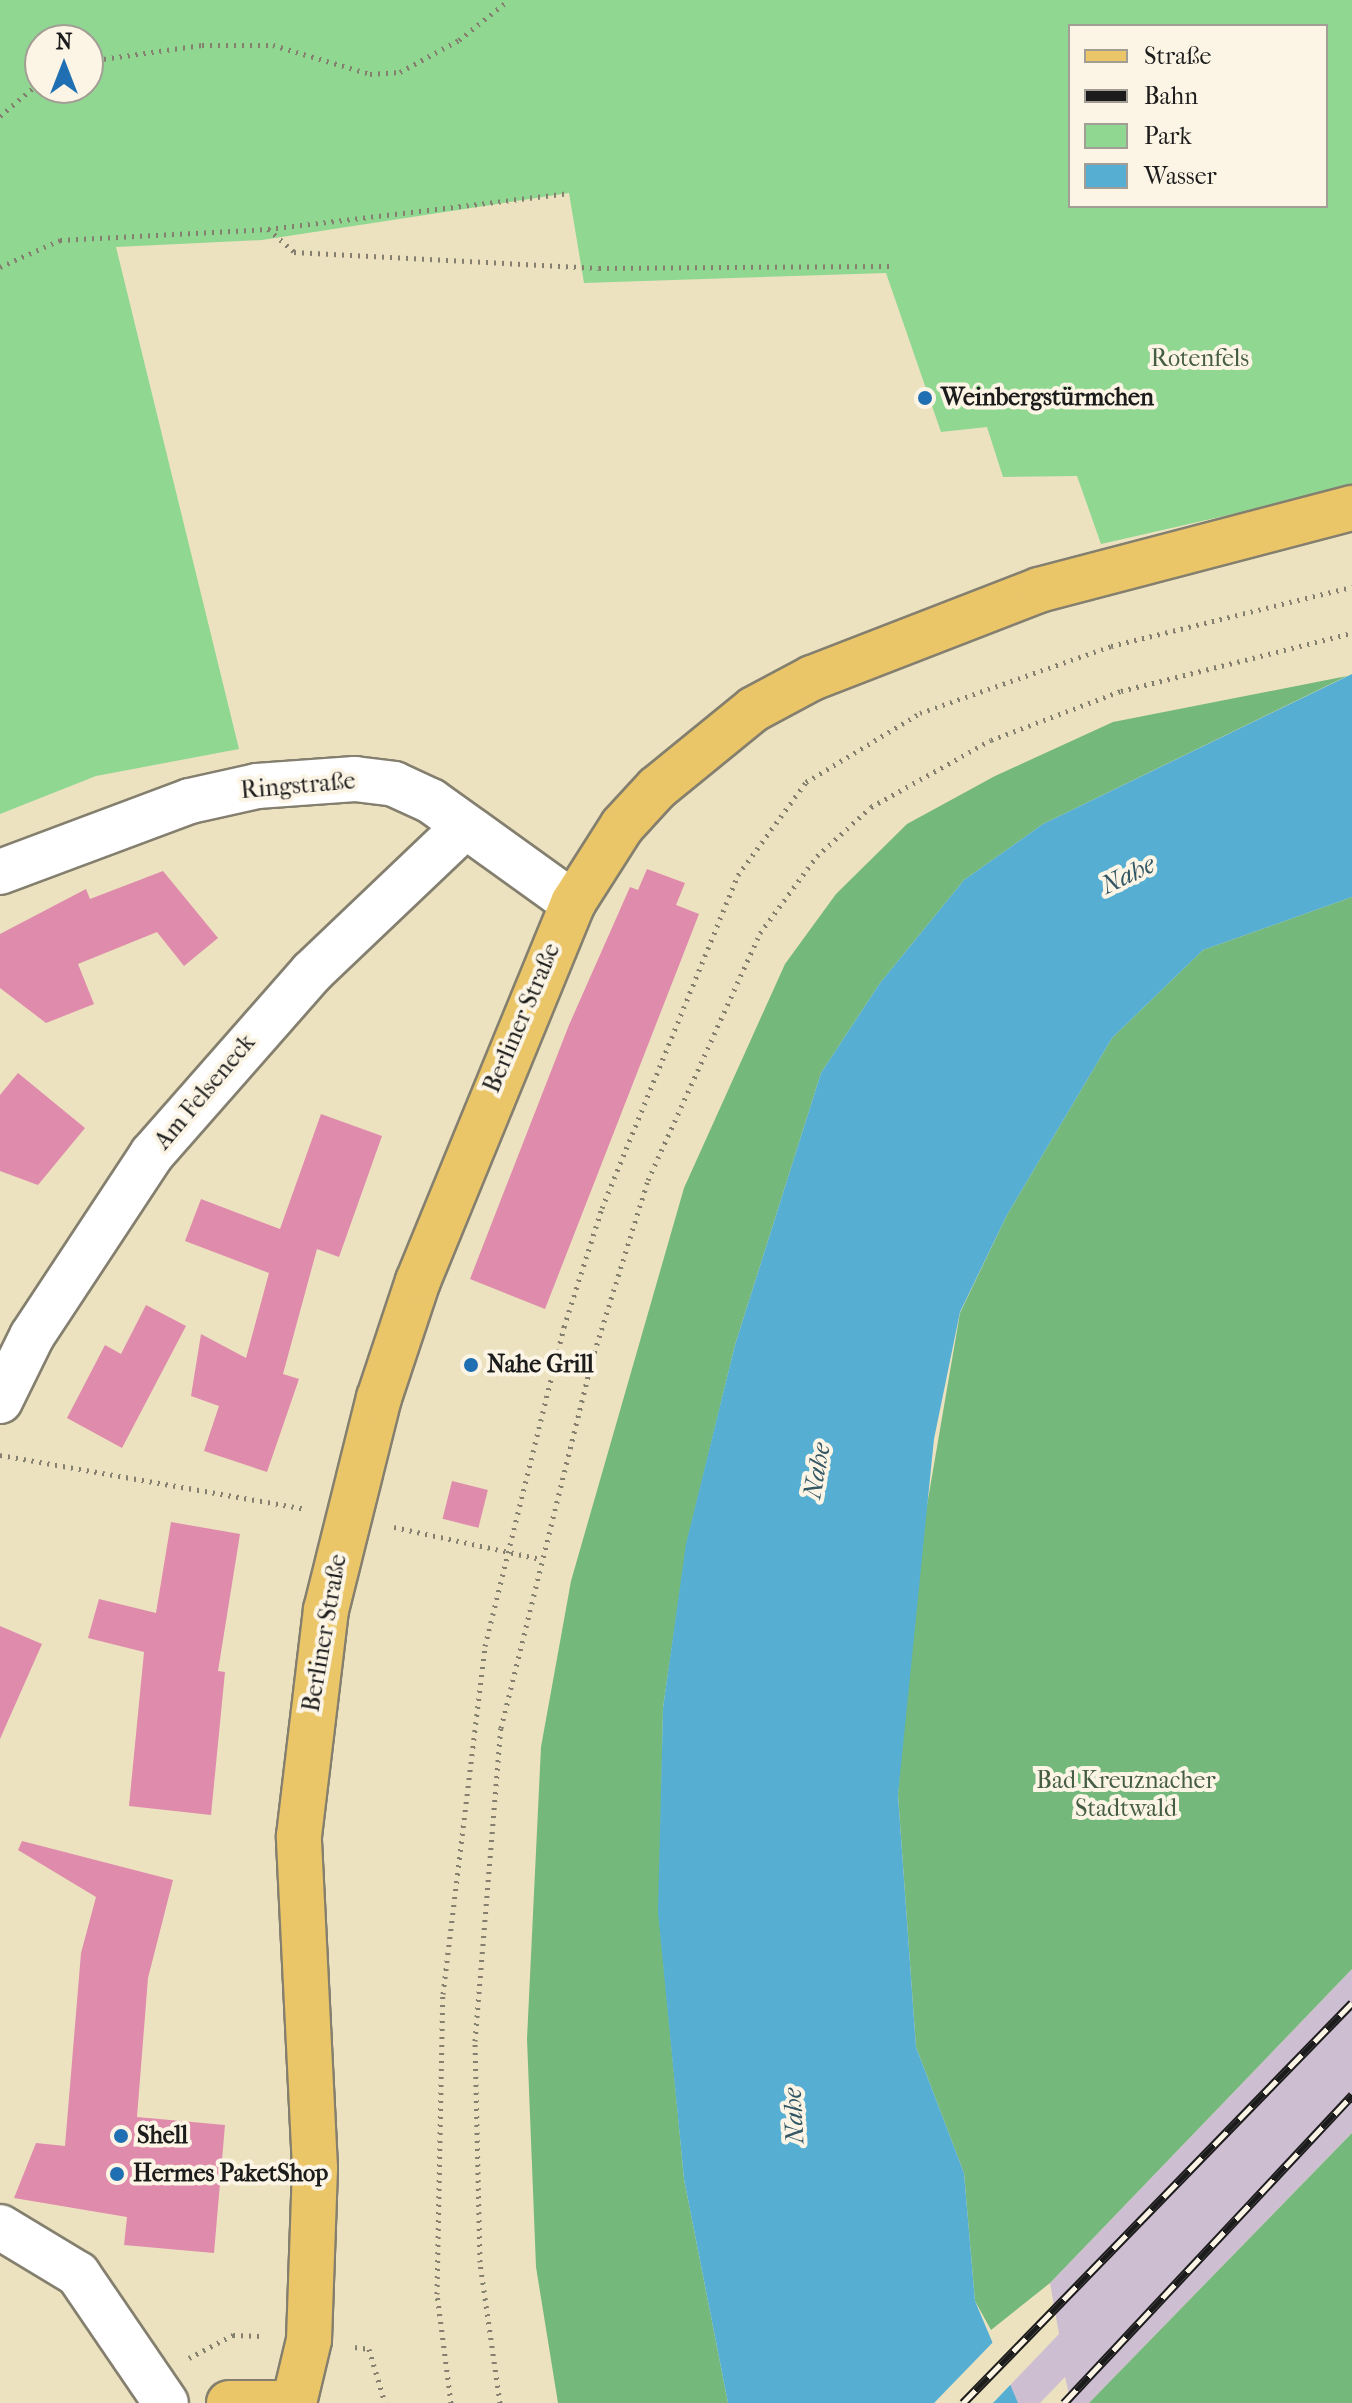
<!DOCTYPE html>
<meta charset="utf-8">
<style>
body{margin:0}
#map{position:relative;width:1352px;height:2403px;overflow:hidden;background:#ece2c0;font-family:"IM FELL French Canon",serif}
div>[style]{position:absolute}
.industrial>*{inset:0;background:#cebed1}
.green>*{inset:0;background:#90d792}
.forest>*{inset:0;background:#74b87c}
.water>*{inset:0;background:#56afd3}
.pier>*{inset:0;background:#ece2c0}
.building>*{inset:0;background:#df8bab;transform-origin:0 0}
.path>*{height:5px;margin-top:-2.5px;transform-origin:0;background:repeating-linear-gradient(90deg,#847f6e 0 2px,transparent 0 8px)}
.roads{filter:drop-shadow(2px 0 #847f6e) drop-shadow(-2px 0 #847f6e) drop-shadow(0 2px #847f6e) drop-shadow(0 -2px #847f6e)}
.minor>*{height:44px;margin:-22px;padding:0 22px;transform-origin:22px;border-radius:22px;background:#fff}
.major>*{height:44px;margin:-22px;padding:0 22px;transform-origin:22px;border-radius:22px;background:#ebc669}
.rail>*{height:9px;margin-top:-4.5px;transform-origin:0;background:repeating-linear-gradient(90deg,#fcf5e5 0 18px,#1c1c1c 0 36px);box-sizing:border-box;border-block:2px solid #1c1c1c}
.dots>*{width:22px;height:22px;translate:-50% -50%;box-sizing:border-box;border:4px solid #fcf5e5;border-radius:50%}
span{translate:-50% -50%;white-space:nowrap;text-align:center;line-height:1.15;-webkit-text-stroke:8px #fcf5e5;paint-order:stroke}
.park-label{font-size:24px;color:#455d45}
.poi-label{font-size:24px;color:#1c1c1c;font-weight:700}
.left{translate:0 -50%;text-align:left}
.street-label{font-size:24px;color:#1c1c1c}
.water-label{font-size:26px;color:#335765;font-style:italic}
.legend{position:absolute;left:1068px;top:24px;width:260px;height:184px;box-sizing:border-box;background:#fcf5e5;border:2px solid #a29e95;margin:0;padding:10px 14px;list-style:none;font-size:24px;color:#1c1c1c}
.legend li{display:flex;align-items:center;gap:16px;height:40px}
.legend b{width:40px;border:2px solid #a29e95}
.north{position:absolute;left:24px;top:24px;width:80px;height:80px;box-sizing:border-box;background:#fcf5e5;border:2px solid #a29e95;border-radius:50%;rotate:0deg;font-size:22px;font-weight:700;line-height:32px;text-align:center;color:#1c1c1c}
.north::after{content:'';display:block;margin:auto;width:28px;height:36px;background:#1f6fb2;clip-path:polygon(50% 0,100% 100%,50% 72%,0 100%)}
</style>
<div id="map">
<div class="industrial">
<div style="clip-path:polygon(1352px 1969px,1352px 2133px,1089px 2403px,1071px 2403px,1065px 2377px,1040px 2403px,993px 2403px,1059px 2334px,1050px 2283px)"></div>
</div>
<div class="green">
<div style="clip-path:polygon(evenodd,0 0,1352px 0,1352px 487px,1101px 544px,1077px 476px,1003px 477px,987px 427px,941px 432px,886px 273px,584px 283px,569px 193px,262px 240px,116px 247px,239px 749px,96px 776px,0 814px,0 0,1070px 26px,1326px 26px,1326px 206px,1070px 206px,1070px 26px,0 0,40px 40px,88px 40px,88px 88px,40px 88px,40px 40px)"></div>
</div>
<div class="forest">
<div style="clip-path:polygon(1347px 676px,1043px 824px,964px 880px,880px 983px,821px 1073px,735px 1345px,687px 1542px,663px 1708px,659px 1916px,684px 2179px,728px 2403px,558px 2403px,536px 2267px,527px 2039px,541px 1747px,571px 1581px,684px 1188px,785px 964px,836px 894px,907px 824px,995px 776px,1113px 722px)"></div>
<div style="clip-path:polygon(1352px 897px,1352px 1969px,1050px 2283px,991px 2330px,975px 2301px,964px 2173px,916px 2047px,898px 1795px,914px 1581px,960px 1313px,1007px 1215px,1112px 1038px,1203px 950px)"></div>
<div style="clip-path:polygon(1352px 2133px,1352px 2403px,1089px 2403px)"></div>
</div>
<div class="water">
<div style="clip-path:polygon(1352px 674px,1352px 897px,1203px 950px,1112px 1038px,1007px 1215px,960px 1312px,934px 1439px,898px 1795px,916px 2047px,964px 2173px,975px 2301px,1018px 2403px,728px 2403px,684px 2179px,658px 1912px,663px 1708px,686px 1544px,735px 1345px,821px 1073px,880px 983px,964px 880px,1043px 824px)"></div>
</div>
<div class="pier">
<div style="clip-path:polygon(998px 2337px,1014px 2381px,993px 2403px,934px 2403px)"></div>
</div>
<div class="building">
<div style="clip-path:polygon(647px 869px,685px 883px,676px 905px,699px 914px,545px 1309px,470px 1279px,569px 1025px,630px 887px,638px 890px)"></div>
<div style="clip-path:polygon(163px 871px,218px 938px,184px 966px,157px 932px,78px 964px,94px 1004px,46px 1023px,0 988px,0 934px,86px 889px,90px 899px)"></div>
<div style="clip-path:polygon(18px 1073px,85px 1128px,38px 1185px,0 1171px,0 1095px)"></div>
<div style="clip-path:polygon(321px 1114px,382px 1136px,339px 1257px,317px 1249px,283px 1374px,299px 1379px,267px 1472px,204px 1451px,219px 1406px,191px 1396px,201px 1334px,246px 1358px,269px 1273px,185px 1241px,201px 1199px,280px 1229px)"></div>
<div style="clip-path:polygon(146px 1305px,186px 1326px,122px 1448px,67px 1418px,105px 1345px,121px 1354px)"></div>
<div style="left:452px;top:1481px;width:37px;height:39px;rotate:14deg"></div>
<div style="clip-path:polygon(171px 1522px,240px 1534px,218px 1671px,225px 1672px,211px 1815px,129px 1806px,144px 1652px,88px 1638px,99px 1599px,156px 1613px)"></div>
<div style="clip-path:polygon(0 1626px,42px 1644px,0 1739px)"></div>
<div style="clip-path:polygon(22px 1841px,173px 1880px,148px 1978px,137px 2117px,225px 2125px,214px 2253px,124px 2245px,127px 2217px,14px 2198px,36px 2143px,65px 2146px,81px 1953px,96px 1897px,18px 1850px)"></div>
</div>
<div class="path">
<div style="left:88px;top:61px;width:115px;rotate:-8deg"></div>
<div style="left:202px;top:45px;width:71px"></div>
<div style="left:273px;top:45px;width:101px;rotate:16.6deg"></div>
<div style="left:370px;top:74px;width:30px;rotate:-4deg"></div>
<div style="left:400px;top:72px;width:67px;rotate:-28.5deg"></div>
<div style="left:459px;top:40px;width:64px;rotate:-38.7deg"></div>
<div style="left:0;top:116px;width:52px;rotate:-40.4deg"></div>
<div style="left:268px;top:229px;width:35px;rotate:41deg"></div>
<div style="left:294px;top:252px;width:305px;rotate:3deg"></div>
<div style="left:599px;top:268px;width:290px;rotate:-0.4deg"></div>
<div style="left:0;top:267px;width:66px;rotate:-24.2deg"></div>
<div style="left:60px;top:240px;width:208px;rotate:-3deg"></div>
<div style="left:268px;top:229px;width:304px;rotate:-6.8deg"></div>
<div style="left:0;top:1455px;width:311px;rotate:10deg"></div>
<div style="left:394px;top:1527px;width:150px;rotate:12.3deg"></div>
<div style="left:355px;top:2347px;width:14px;rotate:8deg"></div>
<div style="left:369px;top:2349px;width:56px;rotate:73.5deg"></div>
<div style="left:189px;top:2358px;width:50px;rotate:-27.6deg"></div>
<div style="left:233px;top:2335px;width:28px;rotate:2deg"></div>
<div style="left:451px;top:2403px;width:110px;rotate:-97.3deg"></div>
<div style="left:437px;top:2294px;width:300px;rotate:-88.9deg"></div>
<div style="left:443px;top:1994px;width:351px;rotate:-83.1deg"></div>
<div style="left:485px;top:1646px;width:329px;rotate:-76.1deg"></div>
<div style="left:564px;top:1327px;width:125px;rotate:-72.3deg"></div>
<div style="left:602px;top:1208px;width:360px;rotate:-67.8deg"></div>
<div style="left:738px;top:875px;width:115px;rotate:-53.8deg"></div>
<div style="left:806px;top:782px;width:133px;rotate:-31.2deg"></div>
<div style="left:920px;top:713px;width:202px;rotate:-19.3deg"></div>
<div style="left:1111px;top:646px;width:248px;rotate:-13.8deg"></div>
<div style="left:500px;top:2403px;width:142px;rotate:-98.1deg"></div>
<div style="left:480px;top:2262px;width:221px;rotate:-91.3deg"></div>
<div style="left:475px;top:2041px;width:314px;rotate:-85.3deg"></div>
<div style="left:501px;top:1728px;width:379px;rotate:-76.1deg"></div>
<div style="left:592px;top:1360px;width:189px;rotate:-72.7deg"></div>
<div style="left:648px;top:1180px;width:271px;rotate:-65.6deg"></div>
<div style="left:760px;top:933px;width:96px;rotate:-53.5deg"></div>
<div style="left:817px;top:856px;width:73px;rotate:-42.2deg"></div>
<div style="left:871px;top:807px;width:137px;rotate:-29.2deg"></div>
<div style="left:991px;top:740px;width:139px;rotate:-20.7deg"></div>
<div style="left:1121px;top:691px;width:238px;rotate:-14.1deg"></div>
</div>
<div class="roads">
<div class="minor">
<div style="left:0;top:872px;width:203px;rotate:-20.5deg"></div>
<div style="left:190px;top:801px;width:69px;rotate:-12.6deg"></div>
<div style="left:257px;top:786px;width:98px;rotate:-4.1deg"></div>
<div style="left:355px;top:779px;width:39px;rotate:7deg"></div>
<div style="left:394px;top:784px;width:41px;rotate:24.7deg"></div>
<div style="left:431px;top:801px;width:175px;rotate:35.7deg"></div>
<div style="left:0;top:1401px;width:72px;rotate:-63.8deg"></div>
<div style="left:32px;top:1336px;width:218px;rotate:-56.6deg"></div>
<div style="left:152px;top:1154px;width:242px;rotate:-48.7deg"></div>
<div style="left:312px;top:972px;width:210px;rotate:-43.6deg"></div>
<div style="left:0;top:2227px;width:91px;rotate:31.1deg"></div>
<div style="left:78px;top:2274px;width:156px;rotate:55.7deg"></div>
</div>
<div class="major">
<div style="left:229px;top:2403px;width:50px"></div>
<div style="left:294px;top:2403px;width:65px;rotate:-76.6deg"></div>
<div style="left:309px;top:2340px;width:172px;rotate:-88deg"></div>
<div style="left:315px;top:2168px;width:332px;rotate:-92.8deg"></div>
<div style="left:299px;top:1836px;width:228px;rotate:-83.2deg"></div>
<div style="left:326px;top:1610px;width:219px;rotate:-76deg"></div>
<div style="left:379px;top:1398px;width:123px;rotate:-71.6deg"></div>
<div style="left:418px;top:1281px;width:409px;rotate:-67.7deg"></div>
<div style="left:573px;top:903px;width:91px;rotate:-57.5deg"></div>
<div style="left:622px;top:826px;width:52px;rotate:-47.4deg"></div>
<div style="left:657px;top:788px;width:125px;rotate:-39.2deg"></div>
<div style="left:754px;top:709px;width:66px;rotate:-28.1deg"></div>
<div style="left:812px;top:678px;width:243px;rotate:-21.2deg"></div>
<div style="left:1039px;top:590px;width:324px;rotate:-14.7deg"></div>
</div>
</div>
<div class="rail">
<div style="left:963px;top:2403px;width:558px;rotate:-45.8deg"></div>
<div style="left:1064px;top:2403px;width:422px;rotate:-46.9deg"></div>
</div>
<div class="dots">
<div style="left:925px;top:398px;background:#1f6fb2"></div>
<div style="left:471px;top:1365px;background:#1f6fb2"></div>
<div style="left:121px;top:2136px;background:#1f6fb2"></div>
<div style="left:117px;top:2174px;background:#1f6fb2"></div>
</div>
<div class="park-label">
<span style="left:1200px;top:359px">Rotenfels</span>
<span style="left:1126px;top:1795px">Bad Kreuznacher<br>Stadtwald</span>
</div>
<div class="poi-label">
<span class="left" style="left:941px;top:398px">Weinbergstürmchen</span>
<span class="left" style="left:487px;top:1365px">Nahe Grill</span>
<span class="left" style="left:137px;top:2136px">Shell</span>
<span class="left" style="left:133px;top:2174px">Hermes PaketShop</span>
</div>
<div class="street-label">
<span style="left:298px;top:786px;rotate:-5deg">Ringstraße</span>
<span style="left:522px;top:1018px;rotate:-67deg">Berliner Straße</span>
<span style="left:205px;top:1092px;rotate:-50deg">Am Felseneck</span>
<span style="left:325px;top:1633px;rotate:-80deg">Berliner Straße</span>
</div>
<div class="water-label">
<span style="left:1128px;top:875px;rotate:-26deg">Nahe</span>
<span style="left:817px;top:1471px;rotate:-80deg">Nahe</span>
<span style="left:794px;top:2116px;rotate:-93deg">Nahe</span>
</div>
<ul class="legend">
<li><b style="height:10px;background:#ebc669"></b>Straße</li>
<li><b style="height:10px;background:#1c1c1c"></b>Bahn</li>
<li><b style="height:22px;background:#90d792"></b>Park</li>
<li><b style="height:22px;background:#56afd3"></b>Wasser</li>
</ul>
<div class="north">N</div>
</div>
